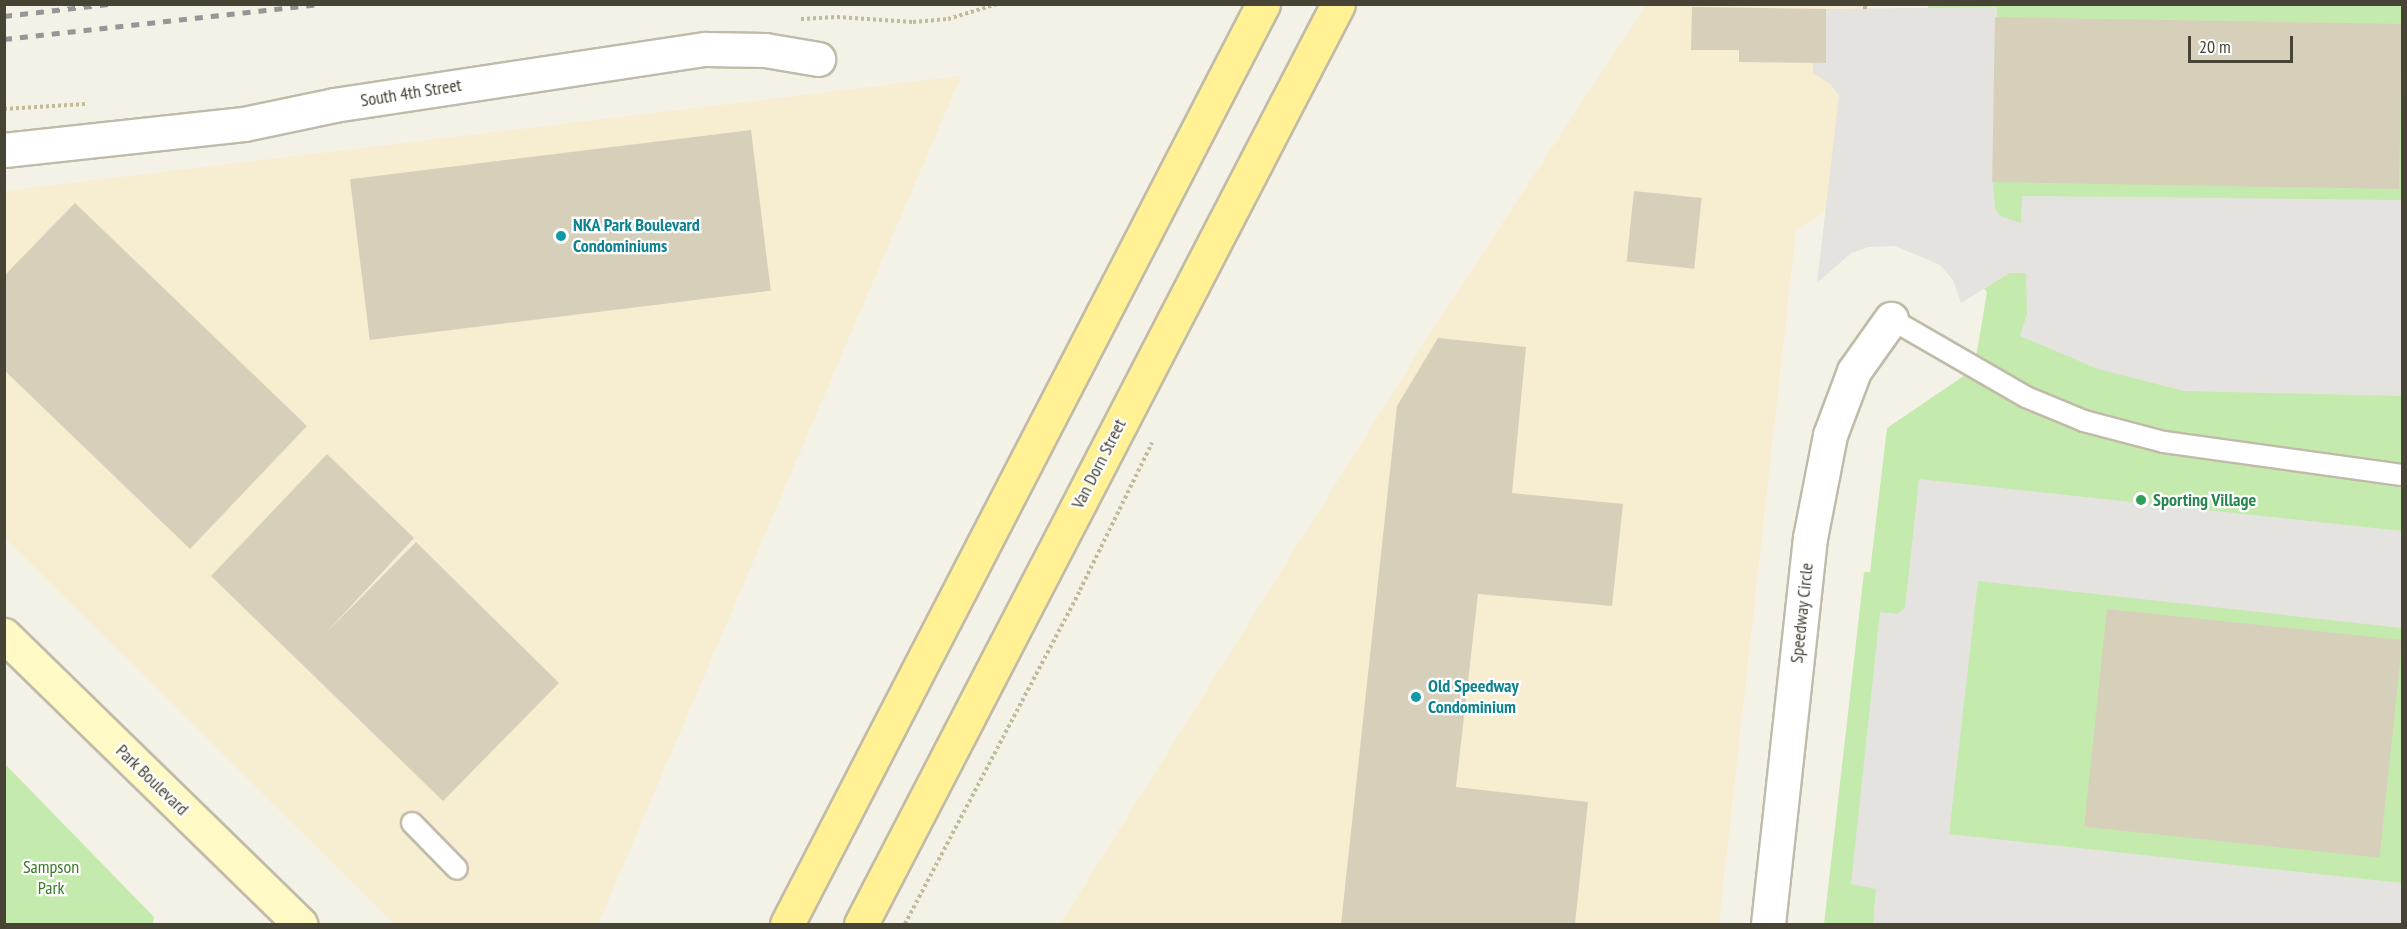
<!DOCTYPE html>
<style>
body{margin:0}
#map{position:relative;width:2407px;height:929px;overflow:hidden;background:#f4f2e6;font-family:"PT Sans Narrow",sans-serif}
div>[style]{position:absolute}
.commercial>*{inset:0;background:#f7edd1}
.green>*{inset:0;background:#c5eaad}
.parking>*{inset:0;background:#e5e3df}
.building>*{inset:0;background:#d6d0bb;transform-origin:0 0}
.path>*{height:4px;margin-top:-2px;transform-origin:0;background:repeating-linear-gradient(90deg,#c2ba99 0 3px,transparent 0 6px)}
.roads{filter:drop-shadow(2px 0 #c0bba9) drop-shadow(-2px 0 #c0bba9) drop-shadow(0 2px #c0bba9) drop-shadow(0 -2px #c0bba9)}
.service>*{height:20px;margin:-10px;padding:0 10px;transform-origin:10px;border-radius:10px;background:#fff}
.minor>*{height:33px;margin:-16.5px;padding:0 16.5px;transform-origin:16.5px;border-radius:16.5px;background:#fff}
.secondary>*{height:33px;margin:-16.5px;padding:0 16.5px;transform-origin:16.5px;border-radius:16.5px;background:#fffac5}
.primary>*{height:33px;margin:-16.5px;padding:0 16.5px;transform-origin:16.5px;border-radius:16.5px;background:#fff194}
.rail>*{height:4.5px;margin-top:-2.25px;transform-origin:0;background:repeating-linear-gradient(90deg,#969696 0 8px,transparent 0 16px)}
.dots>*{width:16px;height:16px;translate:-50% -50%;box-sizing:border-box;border:3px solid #fff;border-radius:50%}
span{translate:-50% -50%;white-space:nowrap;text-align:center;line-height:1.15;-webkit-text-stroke:4.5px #fff;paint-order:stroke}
.street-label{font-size:18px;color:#474335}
.culture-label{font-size:18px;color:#0d838f;font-weight:700}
.left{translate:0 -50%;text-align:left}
.leisure-label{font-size:18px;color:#27864d;font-weight:700}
.park-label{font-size:18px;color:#397b26}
.frame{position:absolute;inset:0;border:6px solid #474335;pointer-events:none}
.scale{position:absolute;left:2188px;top:36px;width:105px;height:27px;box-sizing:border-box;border:3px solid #474335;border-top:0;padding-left:8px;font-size:18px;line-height:21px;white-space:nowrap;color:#474335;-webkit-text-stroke:4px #fff;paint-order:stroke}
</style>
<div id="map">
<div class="commercial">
<div style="clip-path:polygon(1646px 5px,1861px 5px,1842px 200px,1796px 231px,1719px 924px,1060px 924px,1436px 324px)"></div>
<div style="clip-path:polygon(961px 76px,598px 924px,394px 924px,5px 538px,4px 191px)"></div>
</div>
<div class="green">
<div style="clip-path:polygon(1928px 5px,2402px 5px,2402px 924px,1824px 924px,1864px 572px,1870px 572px,1887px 428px,1974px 369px,1987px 292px,1909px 206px)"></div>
<div style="clip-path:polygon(5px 764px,154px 917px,153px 924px,5px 924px)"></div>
</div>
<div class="parking">
<div style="clip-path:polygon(1997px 7px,1993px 182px,1995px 209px,2002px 217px,2021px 223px,2022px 196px,2402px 200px,2402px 396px,2184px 391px,2098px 369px,2020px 336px,2027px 314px,2026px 273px,2010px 273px,1961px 303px,1953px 280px,1940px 265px,1895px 246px,1869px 247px,1851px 253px,1817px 283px,1839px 95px,1830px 84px,1813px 73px,1813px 63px,1826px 62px,1826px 9px)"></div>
<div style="clip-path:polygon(1919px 479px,2402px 531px,2402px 628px,1978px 581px,1949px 834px,2402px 883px,2402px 924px,1873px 923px,1876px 889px,1851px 884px,1880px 612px,1897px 614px,1905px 608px)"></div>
</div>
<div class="building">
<div style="clip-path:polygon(1692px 7px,1826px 9px,1826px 63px,1739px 62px,1739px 50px,1691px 50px)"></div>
<div style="left:1995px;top:17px;width:407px;height:165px;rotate:1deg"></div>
<div style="left:751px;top:130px;width:162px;height:404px;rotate:83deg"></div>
<div style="left:1634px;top:191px;width:68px;height:71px;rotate:6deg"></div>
<div style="clip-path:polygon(75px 203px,307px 426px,190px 549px,4px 370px,4px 276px)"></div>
<div style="clip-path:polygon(1438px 338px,1526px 347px,1512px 493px,1623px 504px,1612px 606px,1478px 594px,1456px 787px,1588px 802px,1575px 924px,1341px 924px,1397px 406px)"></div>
<div style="clip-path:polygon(327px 454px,414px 538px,325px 634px,416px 542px,559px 683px,443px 801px,211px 576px)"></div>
<div style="left:2107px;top:609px;width:297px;height:219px;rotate:6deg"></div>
</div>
<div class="path">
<div style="left:1865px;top:9px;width:5px;rotate:-90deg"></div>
<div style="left:801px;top:19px;width:36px;rotate:-3deg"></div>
<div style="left:837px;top:17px;width:76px;rotate:3.8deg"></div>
<div style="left:913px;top:22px;width:35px;rotate:-5deg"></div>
<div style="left:948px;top:19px;width:51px;rotate:-17deg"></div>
<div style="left:4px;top:109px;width:81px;rotate:-3.5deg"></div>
<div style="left:905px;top:924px;width:377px;rotate:-62.3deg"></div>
<div style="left:1080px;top:590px;width:164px;rotate:-63.9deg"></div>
</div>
<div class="roads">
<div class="service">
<div style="left:1891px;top:319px;width:156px;rotate:30deg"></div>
<div style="left:2026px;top:397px;width:63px;rotate:22.5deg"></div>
<div style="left:2084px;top:421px;width:83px;rotate:14.7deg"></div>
<div style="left:2164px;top:442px;width:240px;rotate:7.9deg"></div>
<div style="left:412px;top:823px;width:64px;rotate:45.6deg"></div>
</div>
<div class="minor">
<div style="left:4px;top:150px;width:241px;rotate:-6.2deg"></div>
<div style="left:244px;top:124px;width:92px;rotate:-11.9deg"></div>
<div style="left:334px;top:105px;width:376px;rotate:-8.6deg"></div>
<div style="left:706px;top:49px;width:59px;rotate:1deg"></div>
<div style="left:765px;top:50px;width:54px;rotate:9.6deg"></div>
<div style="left:1768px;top:924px;width:388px;rotate:-83.8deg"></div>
<div style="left:1810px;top:538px;width:105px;rotate:-79deg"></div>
<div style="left:1830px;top:435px;width:68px;rotate:-69.4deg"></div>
<div style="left:1854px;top:371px;width:64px;rotate:-54.6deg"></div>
</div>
<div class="secondary">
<div style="left:4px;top:635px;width:414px;rotate:44.3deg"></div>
</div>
<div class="primary">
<div style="left:787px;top:924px;width:1036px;rotate:-62.64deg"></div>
<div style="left:861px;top:924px;width:1036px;rotate:-62.59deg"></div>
</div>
</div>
<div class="rail">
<div style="left:4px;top:16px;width:105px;rotate:-6.6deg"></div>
<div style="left:4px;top:39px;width:318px;rotate:-6.3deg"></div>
</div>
<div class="dots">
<div style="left:561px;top:236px;background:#0f9aa8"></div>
<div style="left:2141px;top:500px;background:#2e9e5b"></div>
<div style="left:1416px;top:697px;background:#0f9aa8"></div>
</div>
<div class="street-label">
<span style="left:411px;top:93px;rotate:-9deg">South 4th Street</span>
<span style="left:1099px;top:464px;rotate:-63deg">Van Dorn Street</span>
<span style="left:1802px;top:613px;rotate:-84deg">Speedway Circle</span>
<span style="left:152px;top:780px;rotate:44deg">Park Boulevard</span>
</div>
<div class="culture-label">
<span class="left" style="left:573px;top:236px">NKA Park Boulevard<br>Condominiums</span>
<span class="left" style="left:1428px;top:697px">Old Speedway<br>Condominium</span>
</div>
<div class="leisure-label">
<span class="left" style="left:2153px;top:500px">Sporting Village</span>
</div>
<div class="park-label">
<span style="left:51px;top:878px">Sampson<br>Park</span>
</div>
<div class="frame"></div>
<div class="scale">20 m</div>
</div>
